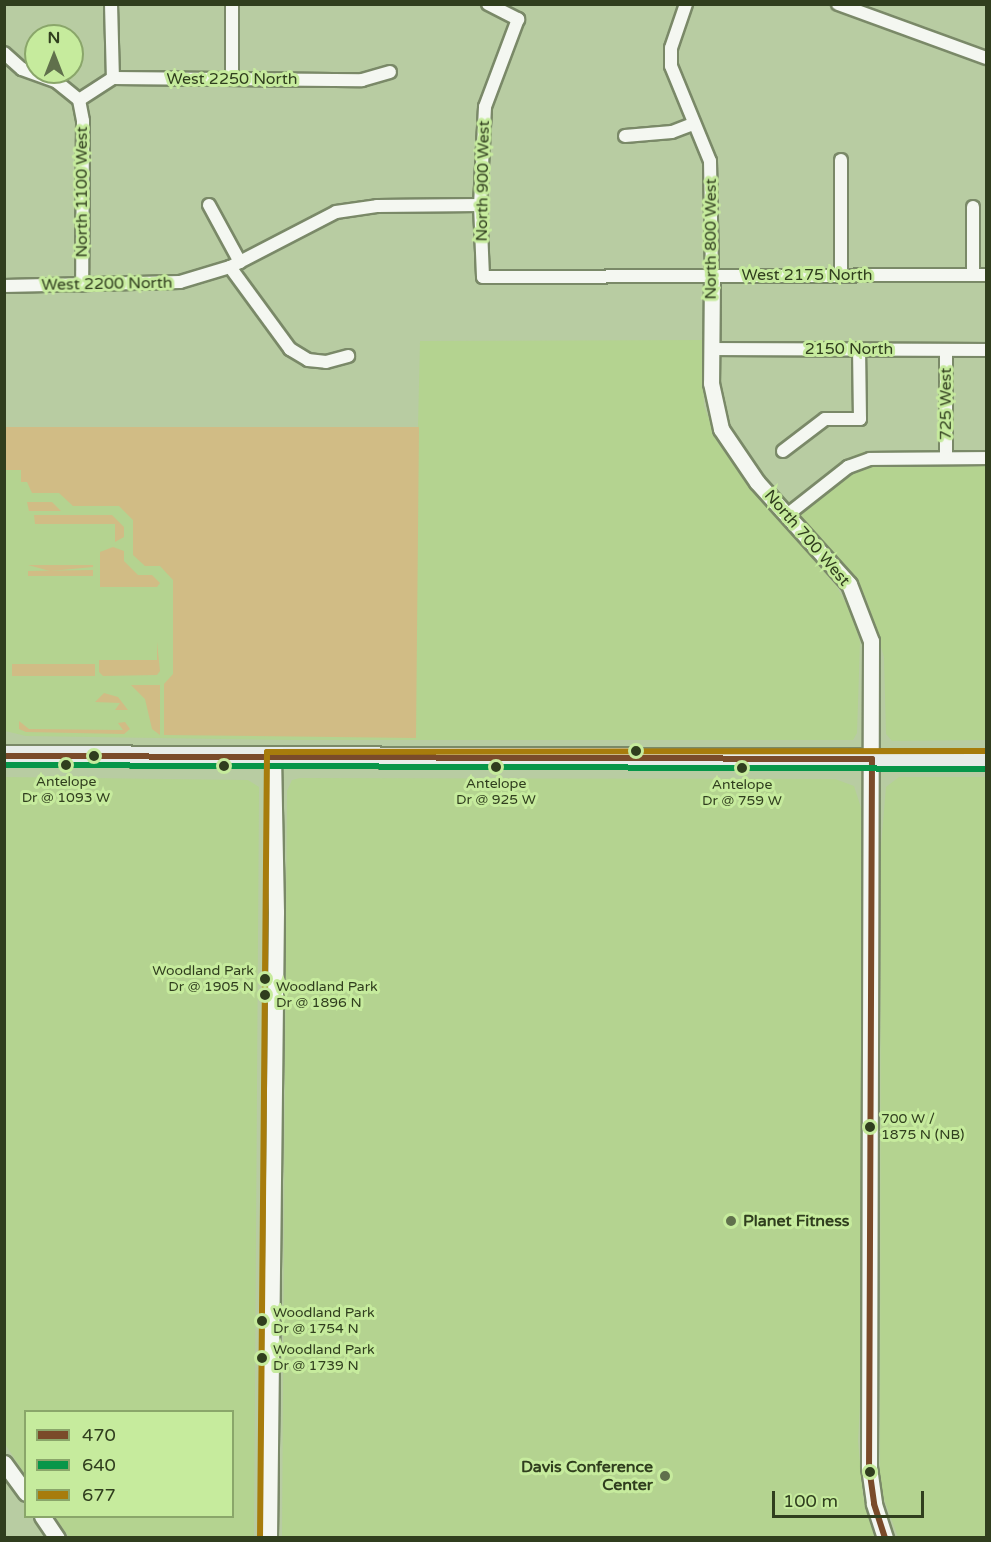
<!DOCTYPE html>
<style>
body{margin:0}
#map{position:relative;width:991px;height:1542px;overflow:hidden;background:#b8cca2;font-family:"Varela Round",sans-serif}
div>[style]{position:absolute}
.built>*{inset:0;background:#b4d390}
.green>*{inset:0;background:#d1bc85;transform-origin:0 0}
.roads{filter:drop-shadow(2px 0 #7a8968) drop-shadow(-2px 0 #7a8968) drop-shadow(0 2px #7a8968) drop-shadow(0 -2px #7a8968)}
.minor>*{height:12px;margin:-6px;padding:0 6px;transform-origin:6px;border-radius:6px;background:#f4f7f1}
.tertiary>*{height:15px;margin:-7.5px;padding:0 7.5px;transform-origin:7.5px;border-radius:7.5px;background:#f4f7f1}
.primary>*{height:20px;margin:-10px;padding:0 10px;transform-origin:10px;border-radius:10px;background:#e7ece9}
.bus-1>*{height:6px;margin:-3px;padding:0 3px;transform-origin:3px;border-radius:3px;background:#7a4b2a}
.bus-2>*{height:6px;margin:-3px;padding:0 3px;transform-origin:3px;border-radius:3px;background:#079649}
.bus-3>*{height:6px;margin:-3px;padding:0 3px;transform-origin:3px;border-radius:3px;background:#a77c0c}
.dots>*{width:16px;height:16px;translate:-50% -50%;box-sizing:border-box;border:3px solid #c6eb9d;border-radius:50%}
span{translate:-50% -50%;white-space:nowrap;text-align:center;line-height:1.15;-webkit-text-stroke:6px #c6eb9d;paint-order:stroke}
.bus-label{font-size:14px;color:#303e1e}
.right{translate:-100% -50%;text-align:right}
.left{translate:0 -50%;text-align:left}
.street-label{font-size:16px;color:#303e1e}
.poi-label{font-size:16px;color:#303e1e;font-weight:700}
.frame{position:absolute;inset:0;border:6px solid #303e1e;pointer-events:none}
.legend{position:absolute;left:24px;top:1410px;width:210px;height:108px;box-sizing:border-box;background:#c6eb9d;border:2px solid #8aa66a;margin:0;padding:8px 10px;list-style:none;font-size:18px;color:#303e1e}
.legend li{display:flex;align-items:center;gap:12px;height:30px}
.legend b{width:30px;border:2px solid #8aa66a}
.north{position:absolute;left:24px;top:24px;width:60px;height:60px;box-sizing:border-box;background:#c6eb9d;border:2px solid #8aa66a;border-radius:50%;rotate:0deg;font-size:16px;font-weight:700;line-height:24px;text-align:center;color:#303e1e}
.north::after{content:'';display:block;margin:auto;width:21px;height:27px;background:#60704c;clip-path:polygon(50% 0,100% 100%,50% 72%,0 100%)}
.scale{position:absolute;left:772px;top:1491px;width:152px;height:27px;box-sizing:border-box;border:3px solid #303e1e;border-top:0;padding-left:8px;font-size:18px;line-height:21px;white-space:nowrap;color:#303e1e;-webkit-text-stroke:4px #c6eb9d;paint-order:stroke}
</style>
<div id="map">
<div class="built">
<div style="clip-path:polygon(702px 340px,704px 406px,718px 443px,742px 477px,837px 587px,852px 615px,860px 642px,857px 733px,853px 740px,294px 740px,26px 736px,5px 731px,5px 427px,418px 427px,420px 341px)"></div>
<div style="clip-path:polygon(986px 451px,986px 740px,892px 741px,886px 734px,884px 657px,867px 600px,849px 571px,790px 505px,840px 462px,862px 452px)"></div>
<div style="clip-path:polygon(4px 777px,248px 780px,259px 787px,254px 1537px,69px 1537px,55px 1517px,232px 1516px,232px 1412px,26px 1412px,25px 1474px,5px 1444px)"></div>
<div style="clip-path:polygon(899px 777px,986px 777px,986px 1537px,898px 1537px,880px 1488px,881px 846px,886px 787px)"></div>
<div style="clip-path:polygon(300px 778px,835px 779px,854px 786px,862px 811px,863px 867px,862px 1367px,858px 1441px,863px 1496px,876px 1537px,282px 1538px,287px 791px,292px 780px)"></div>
</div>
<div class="green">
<div style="clip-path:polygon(4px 427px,419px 427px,416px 738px,164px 735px,164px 684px,173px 674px,173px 580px,160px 566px,145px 566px,133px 555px,133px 520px,119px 506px,73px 506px,59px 493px,32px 493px,27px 482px,21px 482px,21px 470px,6px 470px,5px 482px)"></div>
<div style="clip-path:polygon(27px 502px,52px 502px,61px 511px,29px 511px)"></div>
<div style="clip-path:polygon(34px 515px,112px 515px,124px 527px,124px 537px,115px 542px,115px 524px,35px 524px)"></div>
<div style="clip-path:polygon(113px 547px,124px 551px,124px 561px,138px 575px,152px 575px,160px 583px,157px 587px,100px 587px,100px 552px)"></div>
<div style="clip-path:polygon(28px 565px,93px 565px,93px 567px,50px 571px)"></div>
<div style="clip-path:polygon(93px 570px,93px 576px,28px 576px,28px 571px)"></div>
<div style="clip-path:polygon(157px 642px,160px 671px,157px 675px,103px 676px,99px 672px,99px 660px,157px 660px)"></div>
<div style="left:12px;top:664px;width:83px;height:12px"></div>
<div style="clip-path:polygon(131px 685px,160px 685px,160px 735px,152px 729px,145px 699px)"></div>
<div style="clip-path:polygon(104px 693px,118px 697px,128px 710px,115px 710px,120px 703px,95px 702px)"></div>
<div style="clip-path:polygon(19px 721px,29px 729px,123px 730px,118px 723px,125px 722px,130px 729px,124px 734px,26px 732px,19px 729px)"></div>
</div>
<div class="roads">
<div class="minor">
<div style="left:111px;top:4px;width:74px;rotate:88.5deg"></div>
<div style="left:232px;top:4px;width:75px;rotate:90deg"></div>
<div style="left:488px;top:4px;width:34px;rotate:27deg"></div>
<div style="left:518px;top:19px;width:94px;rotate:110.6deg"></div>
<div style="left:485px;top:107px;width:98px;rotate:92.9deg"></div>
<div style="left:480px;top:205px;width:72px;rotate:87.6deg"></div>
<div style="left:483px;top:277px;width:503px;rotate:-0.23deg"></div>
<div style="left:686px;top:4px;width:46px;rotate:108.8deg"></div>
<div style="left:671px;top:48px;width:18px;rotate:90deg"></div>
<div style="left:671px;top:66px;width:103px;rotate:67.7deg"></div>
<div style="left:710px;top:161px;width:114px;rotate:89deg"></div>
<div style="left:838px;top:4px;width:158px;rotate:20deg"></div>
<div style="left:4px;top:53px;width:24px;rotate:42deg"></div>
<div style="left:22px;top:69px;width:37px;rotate:20deg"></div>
<div style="left:57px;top:82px;width:28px;rotate:39deg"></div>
<div style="left:79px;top:100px;width:40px;rotate:-32.9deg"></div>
<div style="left:113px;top:78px;width:249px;rotate:0.5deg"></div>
<div style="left:362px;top:80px;width:29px;rotate:-16deg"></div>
<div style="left:79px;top:100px;width:21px;rotate:79deg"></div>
<div style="left:83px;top:121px;width:164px;rotate:90.3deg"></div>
<div style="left:625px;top:136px;width:47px;rotate:-4.9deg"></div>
<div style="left:672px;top:132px;width:22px;rotate:-21deg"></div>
<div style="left:841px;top:160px;width:115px;rotate:90deg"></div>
<div style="left:209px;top:205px;width:65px;rotate:61.5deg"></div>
<div style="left:230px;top:267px;width:102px;rotate:53.8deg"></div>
<div style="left:290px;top:349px;width:21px;rotate:31deg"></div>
<div style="left:308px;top:360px;width:18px;rotate:6deg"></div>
<div style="left:326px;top:362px;width:23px;rotate:-15deg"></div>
<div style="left:973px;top:275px;width:68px;rotate:-90deg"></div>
<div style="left:4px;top:286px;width:176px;rotate:-1.3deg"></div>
<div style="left:180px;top:282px;width:52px;rotate:-16.7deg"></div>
<div style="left:230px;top:267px;width:119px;rotate:-27.4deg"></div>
<div style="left:336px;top:212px;width:41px;rotate:-8.3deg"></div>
<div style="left:377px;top:206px;width:103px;rotate:-0.6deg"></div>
<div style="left:711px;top:349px;width:275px;rotate:0.2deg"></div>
<div style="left:946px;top:350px;width:108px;rotate:90deg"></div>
<div style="left:783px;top:451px;width:53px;rotate:-37.3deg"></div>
<div style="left:825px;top:419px;width:35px"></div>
<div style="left:860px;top:419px;width:70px;rotate:-90.8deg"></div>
<div style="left:787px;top:515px;width:78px;rotate:-38.2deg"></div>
<div style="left:848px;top:467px;width:23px;rotate:-20deg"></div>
<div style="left:870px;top:459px;width:116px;rotate:-0.5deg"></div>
</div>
<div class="tertiary">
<div style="left:712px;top:275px;width:108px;rotate:90.5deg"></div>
<div style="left:711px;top:383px;width:47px;rotate:77.7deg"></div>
<div style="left:721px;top:429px;width:64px;rotate:55.8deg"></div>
<div style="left:757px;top:482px;width:137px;rotate:48deg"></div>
<div style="left:849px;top:584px;width:61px;rotate:68.9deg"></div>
<div style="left:871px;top:641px;width:826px;rotate:90.14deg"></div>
<div style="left:869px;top:1467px;width:37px;rotate:82deg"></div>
<div style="left:874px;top:1504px;width:36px;rotate:72deg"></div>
<div style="left:4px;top:1463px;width:37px;rotate:54deg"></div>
<div style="left:42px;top:1516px;width:27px;rotate:56deg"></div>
<div style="left:269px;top:1538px;width:626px;rotate:-89.36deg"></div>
<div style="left:276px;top:912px;width:154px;rotate:-91.1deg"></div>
</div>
<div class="primary">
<div style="left:4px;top:756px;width:982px;rotate:0.23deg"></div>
</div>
</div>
<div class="bus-1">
<div style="left:4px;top:756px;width:868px;rotate:0.2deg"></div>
<div style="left:872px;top:759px;width:708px;rotate:90.24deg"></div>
<div style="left:869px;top:1467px;width:37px;rotate:82deg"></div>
<div style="left:874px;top:1504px;width:36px;rotate:72deg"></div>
</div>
<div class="bus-2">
<div style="left:4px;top:765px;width:982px;rotate:0.23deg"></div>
</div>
<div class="bus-3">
<div style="left:260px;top:1538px;width:786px;rotate:-89.49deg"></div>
<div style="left:267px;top:752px;width:719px;rotate:-0.08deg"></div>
</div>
<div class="dots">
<div style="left:636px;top:751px;background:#303e1e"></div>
<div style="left:94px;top:756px;background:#303e1e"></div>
<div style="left:66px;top:765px;background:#303e1e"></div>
<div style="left:224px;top:766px;background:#303e1e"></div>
<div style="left:496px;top:767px;background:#303e1e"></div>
<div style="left:742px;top:768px;background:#303e1e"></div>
<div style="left:265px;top:979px;background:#303e1e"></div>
<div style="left:265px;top:995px;background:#303e1e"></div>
<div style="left:870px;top:1127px;background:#303e1e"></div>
<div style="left:731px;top:1221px;background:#60704c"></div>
<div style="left:262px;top:1321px;background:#303e1e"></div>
<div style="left:262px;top:1358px;background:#303e1e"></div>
<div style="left:870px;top:1472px;background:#303e1e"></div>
<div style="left:665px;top:1476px;background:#60704c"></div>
</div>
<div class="bus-label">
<span style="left:66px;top:790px">Antelope<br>Dr @ 1093 W</span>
<span style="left:496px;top:792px">Antelope<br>Dr @ 925 W</span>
<span style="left:742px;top:793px">Antelope<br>Dr @ 759 W</span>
<span class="right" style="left:254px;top:979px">Woodland Park<br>Dr @ 1905 N</span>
<span class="left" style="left:276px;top:995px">Woodland Park<br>Dr @ 1896 N</span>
<span class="left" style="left:881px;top:1127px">700 W /<br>1875 N (NB)</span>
<span class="left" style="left:273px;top:1321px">Woodland Park<br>Dr @ 1754 N</span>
<span class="left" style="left:273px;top:1358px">Woodland Park<br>Dr @ 1739 N</span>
</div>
<div class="street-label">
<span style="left:232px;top:79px">West 2250 North</span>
<span style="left:483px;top:181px;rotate:-89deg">North 900 West</span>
<span style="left:82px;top:192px;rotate:-90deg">North 1100 West</span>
<span style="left:711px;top:239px;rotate:-90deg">North 800 West</span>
<span style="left:807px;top:275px">West 2175 North</span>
<span style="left:107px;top:284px;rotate:-1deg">West 2200 North</span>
<span style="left:849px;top:349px">2150 North</span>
<span style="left:946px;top:404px;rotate:-90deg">725 West</span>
<span style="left:807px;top:538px;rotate:49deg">North 700 West</span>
</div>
<div class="poi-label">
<span class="left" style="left:743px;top:1221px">Planet Fitness</span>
<span class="right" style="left:653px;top:1476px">Davis Conference<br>Center</span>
</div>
<div class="frame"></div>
<ul class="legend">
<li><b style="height:8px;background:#7a4b2a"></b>470</li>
<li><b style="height:8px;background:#079649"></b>640</li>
<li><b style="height:8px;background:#a77c0c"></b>677</li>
</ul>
<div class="north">N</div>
<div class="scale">100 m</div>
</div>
